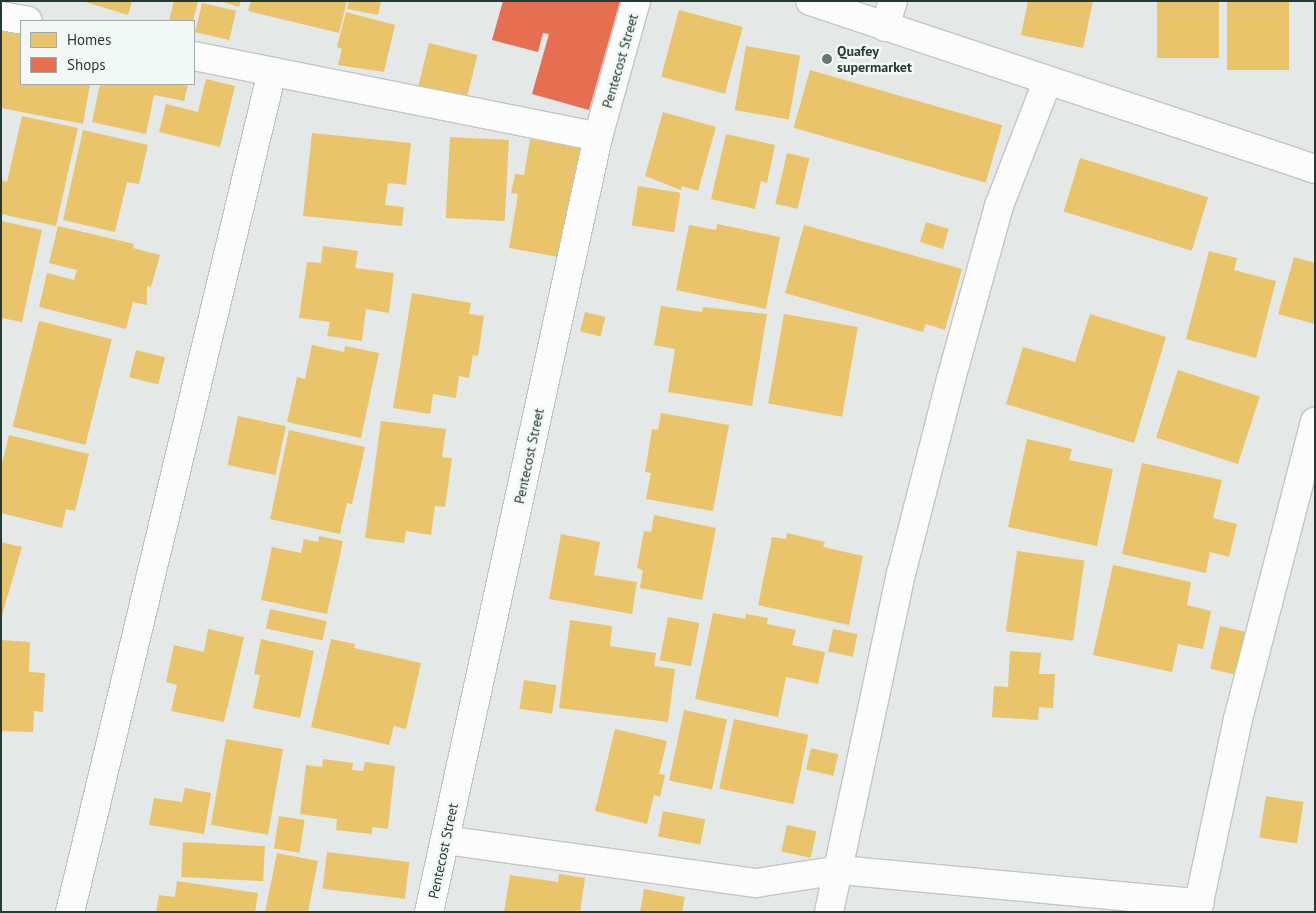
<!DOCTYPE html>
<style>
body{margin:0}
#map{position:relative;width:1316px;height:913px;overflow:hidden;background:#e4e9e7;font-family:"PT Sans",sans-serif}
div>[style]{position:absolute}
.homes>*{inset:0;background:#e9c46a;transform-origin:0 0}
.shops>*{inset:0;background:#e76f51}
.roads{filter:drop-shadow(1px 0 #c1c6c4) drop-shadow(-1px 0 #c1c6c4) drop-shadow(0 1px #c1c6c4) drop-shadow(0 -1px #c1c6c4)}
.minor>*{height:28px;margin:-14px;padding:0 14px;transform-origin:14px;border-radius:14px;background:#fbfcfb}
.dots>*{width:14px;height:14px;translate:-50% -50%;box-sizing:border-box;border:2px solid #f2f8f5;border-radius:50%}
span{translate:-50% -50%;white-space:nowrap;text-align:center;line-height:1.15;-webkit-text-stroke:5px #f2f8f5;paint-order:stroke}
.poi-label{font-size:14px;color:#243a34;font-weight:700}
.left{translate:0 -50%;text-align:left}
.street-label{font-size:14px;color:#243a34}
.frame{position:absolute;inset:0;border:2px solid #243a34;pointer-events:none}
.legend{position:absolute;left:20px;top:20px;width:175px;height:65px;box-sizing:border-box;background:#f2f8f5;border:1px solid #a0aca8;margin:0;padding:6px 9px;list-style:none;font-size:15px;color:#243a34}
.legend li{display:flex;align-items:center;gap:10px;height:25px}
.legend b{width:25px;border:1px solid #a0aca8}
</style>
<div id="map">
<div class="homes">
<div style="clip-path:polygon(82px 1px,132px 1px,128px 15px)"></div>
<div style="clip-path:polygon(174px 1px,198px 2px,193px 21px,169px 21px)"></div>
<div style="clip-path:polygon(220px 1px,241px 1px,239px 7px)"></div>
<div style="clip-path:polygon(251px 1px,347px 1px,339px 33px,248px 11px)"></div>
<div style="clip-path:polygon(349px 1px,381px 1px,378px 15px,347px 9px)"></div>
<div style="clip-path:polygon(1028px 1px,1093px 1px,1083px 48px,1021px 35px)"></div>
<div style="left:1157px;top:1px;width:62px;height:57px"></div>
<div style="left:1227px;top:1px;width:62px;height:69px"></div>
<div style="left:202px;top:3px;width:35px;height:30px;rotate:13deg"></div>
<div style="left:679px;top:10px;width:66px;height:69px;rotate:15deg"></div>
<div style="clip-path:polygon(346px 12px,395px 25px,384px 72px,338px 65px,342px 49px,337px 47px)"></div>
<div style="clip-path:polygon(1px 29px,21px 33px,21px 84px,90px 84px,83px 124px,1px 108px)"></div>
<div style="left:429px;top:43px;width:50px;height:45px;rotate:14deg"></div>
<div style="left:746px;top:46px;width:55px;height:65px;rotate:10deg"></div>
<div style="left:810px;top:70px;width:200px;height:60px;rotate:16deg"></div>
<div style="clip-path:polygon(206px 79px,235px 86px,220px 147px,159px 132px,166px 104px,198px 112px)"></div>
<div style="clip-path:polygon(100px 84px,188px 84px,184px 101px,154px 95px,146px 134px,92px 122px)"></div>
<div style="clip-path:polygon(663px 112px,716px 127px,698px 191px,682px 186px,681px 190px,645px 176px)"></div>
<div style="clip-path:polygon(22px 116px,78px 128px,56px 226px,1px 214px,1px 180px,7px 182px)"></div>
<div style="clip-path:polygon(83px 130px,148px 145px,139px 184px,127px 182px,115px 232px,63px 220px)"></div>
<div style="clip-path:polygon(312px 133px,411px 143px,406px 185px,388px 183px,385px 205px,404px 207px,402px 226px,303px 216px)"></div>
<div style="clip-path:polygon(726px 134px,775px 145px,767px 183px,761px 181px,755px 209px,711px 199px)"></div>
<div style="left:450px;top:137px;width:59px;height:81px;rotate:3deg"></div>
<div style="clip-path:polygon(530px 139px,582px 148px,564px 258px,509px 248px,518px 194px,511px 193px,515px 174px,524px 175px)"></div>
<div style="left:787px;top:153px;width:23px;height:52px;rotate:13deg"></div>
<div style="left:1080px;top:158px;width:134px;height:56px;rotate:17deg"></div>
<div style="left:638px;top:186px;width:43px;height:40px;rotate:9deg"></div>
<div style="clip-path:polygon(1px 221px,42px 230px,22px 322px,1px 318px)"></div>
<div style="left:926px;top:222px;width:24px;height:21px;rotate:17deg"></div>
<div style="clip-path:polygon(717px 224px,780px 237px,766px 309px,676px 290px,689px 225px,716px 230px)"></div>
<div style="clip-path:polygon(804px 225px,962px 269px,945px 330px,926px 324px,923px 332px,785px 293px)"></div>
<div style="clip-path:polygon(58px 226px,134px 244px,133px 248px,160px 255px,151px 287px,147px 286px,147px 305px,133px 302px,126px 329px,39px 307px,47px 273px,74px 280px,77px 270px,49px 263px)"></div>
<div style="clip-path:polygon(323px 246px,358px 251px,355px 268px,394px 273px,389px 313px,366px 309px,362px 341px,327px 336px,330px 322px,299px 318px,307px 262px,321px 263px)"></div>
<div style="clip-path:polygon(1209px 251px,1237px 258px,1234px 270px,1276px 281px,1256px 358px,1186px 339px)"></div>
<div style="clip-path:polygon(1294px 257px,1315px 263px,1315px 324px,1278px 314px)"></div>
<div style="clip-path:polygon(412px 293px,471px 303px,469px 314px,484px 316px,478px 356px,473px 355px,469px 378px,459px 376px,456px 398px,433px 394px,430px 414px,393px 408px)"></div>
<div style="clip-path:polygon(661px 306px,702px 312px,703px 307px,767px 314px,752px 406px,668px 392px,675px 349px,654px 345px)"></div>
<div style="left:585px;top:312px;width:21px;height:20px;rotate:14deg"></div>
<div style="left:784px;top:314px;width:75px;height:91px;rotate:10deg"></div>
<div style="clip-path:polygon(1090px 314px,1166px 337px,1134px 443px,1006px 404px,1023px 347px,1075px 362px)"></div>
<div style="left:39px;top:321px;width:75px;height:109px;rotate:14deg"></div>
<div style="clip-path:polygon(312px 345px,344px 352px,345px 346px,379px 353px,361px 438px,287px 422px,297px 377px,305px 379px)"></div>
<div style="left:136px;top:350px;width:30px;height:28px;rotate:14deg"></div>
<div style="left:1178px;top:370px;width:86px;height:71px;rotate:18deg"></div>
<div style="clip-path:polygon(661px 413px,729px 425px,713px 511px,646px 499px,651px 473px,645px 472px,652px 429px,658px 430px)"></div>
<div style="left:238px;top:416px;width:49px;height:50px;rotate:12deg"></div>
<div style="clip-path:polygon(381px 421px,446px 429px,442px 457px,452px 458px,445px 507px,435px 506px,431px 535px,406px 531px,404px 543px,365px 538px)"></div>
<div style="clip-path:polygon(289px 430px,365px 447px,352px 504px,347px 503px,340px 534px,270px 519px)"></div>
<div style="clip-path:polygon(9px 435px,89px 454px,75px 511px,66px 509px,62px 528px,1px 513px,1px 468px)"></div>
<div style="clip-path:polygon(1027px 439px,1072px 449px,1069px 460px,1113px 469px,1097px 546px,1008px 527px)"></div>
<div style="clip-path:polygon(1142px 463px,1222px 480px,1213px 518px,1237px 524px,1229px 557px,1210px 552px,1206px 573px,1122px 554px)"></div>
<div style="clip-path:polygon(654px 515px,716px 528px,702px 600px,640px 588px,643px 570px,637px 568px,644px 531px,651px 532px)"></div>
<div style="clip-path:polygon(787px 533px,825px 542px,823px 547px,863px 556px,849px 625px,758px 605px,772px 537px,786px 539px)"></div>
<div style="clip-path:polygon(561px 534px,600px 542px,594px 575px,637px 582px,632px 614px,549px 599px)"></div>
<div style="clip-path:polygon(319px 536px,343px 541px,327px 614px,261px 600px,272px 547px,301px 553px,304px 539px,318px 542px)"></div>
<div style="clip-path:polygon(1px 542px,22px 547px,2px 615px,1px 614px)"></div>
<div style="left:1017px;top:551px;width:68px;height:81px;rotate:8deg"></div>
<div style="clip-path:polygon(1113px 565px,1191px 582px,1187px 605px,1211px 611px,1203px 649px,1178px 644px,1172px 672px,1093px 655px)"></div>
<div style="left:270px;top:609px;width:58px;height:20px;rotate:12deg"></div>
<div style="clip-path:polygon(713px 613px,745px 619px,746px 614px,768px 618px,767px 624px,796px 630px,792px 645px,825px 652px,818px 684px,786px 677px,778px 717px,695px 699px)"></div>
<div style="left:668px;top:617px;width:32px;height:44px;rotate:11deg"></div>
<div style="clip-path:polygon(570px 620px,612px 626px,610px 646px,656px 653px,654px 666px,675px 669px,668px 722px,559px 708px)"></div>
<div style="left:1220px;top:626px;width:28px;height:44px;rotate:13deg"></div>
<div style="clip-path:polygon(208px 629px,244px 637px,224px 722px,171px 711px,177px 685px,166px 682px,174px 645px,204px 652px)"></div>
<div style="left:833px;top:629px;width:25px;height:23px;rotate:12deg"></div>
<div style="clip-path:polygon(261px 639px,314px 651px,300px 718px,253px 708px,260px 675px,254px 674px)"></div>
<div style="clip-path:polygon(331px 639px,355px 644px,354px 648px,421px 663px,406px 729px,394px 726px,389px 745px,311px 727px)"></div>
<div style="clip-path:polygon(1px 640px,30px 642px,29px 672px,45px 673px,43px 712px,34px 711px,33px 732px,1px 731px)"></div>
<div style="clip-path:polygon(1010px 651px,1041px 653px,1039px 674px,1055px 674px,1053px 708px,1039px 707px,1038px 720px,992px 717px,994px 686px,1008px 687px)"></div>
<div style="left:524px;top:680px;width:33px;height:29px;rotate:9deg"></div>
<div style="left:684px;top:710px;width:44px;height:72px;rotate:12deg"></div>
<div style="left:734px;top:719px;width:76px;height:71px;rotate:12deg"></div>
<div style="clip-path:polygon(615px 729px,667px 741px,659px 774px,665px 775px,660px 797px,654px 795px,647px 824px,595px 811px)"></div>
<div style="left:226px;top:739px;width:58px;height:87px;rotate:10deg"></div>
<div style="left:811px;top:748px;width:28px;height:22px;rotate:13deg"></div>
<div style="clip-path:polygon(323px 759px,353px 763px,352px 770px,363px 771px,365px 762px,395px 766px,388px 829px,372px 827px,372px 834px,336px 830px,337px 819px,300px 814px,306px 765px,322px 767px)"></div>
<div style="clip-path:polygon(185px 788px,211px 793px,204px 834px,149px 825px,154px 798px,182px 802px)"></div>
<div style="left:1266px;top:796px;width:38px;height:42px;rotate:9deg"></div>
<div style="left:663px;top:811px;width:43px;height:26px;rotate:11deg"></div>
<div style="left:279px;top:816px;width:26px;height:33px;rotate:9deg"></div>
<div style="left:787px;top:825px;width:30px;height:27px;rotate:12deg"></div>
<div style="left:183px;top:842px;width:82px;height:35px;rotate:3deg"></div>
<div style="left:327px;top:852px;width:83px;height:37px;rotate:7deg"></div>
<div style="clip-path:polygon(277px 853px,318px 861px,308px 912px,265px 912px)"></div>
<div style="clip-path:polygon(559px 874px,585px 878px,580px 912px,504px 912px,510px 875px,558px 882px)"></div>
<div style="clip-path:polygon(177px 881px,258px 893px,255px 912px,156px 912px,159px 895px,175px 897px)"></div>
<div style="clip-path:polygon(644px 889px,685px 897px,682px 912px,640px 912px)"></div>
</div>
<div class="shops">
<div style="clip-path:polygon(503px 1px,620px 1px,589px 110px,532px 94px,549px 34px,543px 33px,538px 52px,492px 40px)"></div>
</div>
<div class="roads">
<div class="minor">
<div style="left:810px;top:1px;width:532px;rotate:18.4deg"></div>
<div style="left:1px;top:16px;width:27px;rotate:10deg"></div>
<div style="left:885px;top:27px;width:27px;rotate:-73deg"></div>
<div style="left:194px;top:56px;width:412px;rotate:11.3deg"></div>
<div style="left:445px;top:840px;width:314px;rotate:7.9deg"></div>
<div style="left:756px;top:883px;width:85px;rotate:-8.8deg"></div>
<div style="left:840px;top:870px;width:361px;rotate:5.3deg"></div>
<div style="left:70px;top:912px;width:864px;rotate:-76.48deg"></div>
<div style="left:429px;top:912px;width:793px;rotate:-77.7deg"></div>
<div style="left:598px;top:137px;width:141px;rotate:-74.4deg"></div>
<div style="left:829px;top:912px;width:346px;rotate:-78deg"></div>
<div style="left:901px;top:574px;width:201px;rotate:-75.6deg"></div>
<div style="left:951px;top:379px;width:180px;rotate:-74.5deg"></div>
<div style="left:999px;top:206px;width:133px;rotate:-68.8deg"></div>
<div style="left:1197px;top:912px;width:197px;rotate:-78deg"></div>
<div style="left:1238px;top:719px;width:307px;rotate:-75.5deg"></div>
</div>
</div>
<div class="dots">
<div style="left:827px;top:59px;background:#677773"></div>
</div>
<div class="poi-label">
<span class="left" style="left:837px;top:59px">Quafey<br>supermarket</span>
</div>
<div class="street-label">
<span style="left:620px;top:61px;rotate:-74deg">Pentecost Street</span>
<span style="left:529px;top:456px;rotate:-78deg">Pentecost Street</span>
<span style="left:443px;top:851px;rotate:-78deg">Pentecost Street</span>
</div>
<div class="frame"></div>
<ul class="legend">
<li><b style="height:14px;background:#e9c46a"></b>Homes</li>
<li><b style="height:14px;background:#e76f51"></b>Shops</li>
</ul>
</div>
